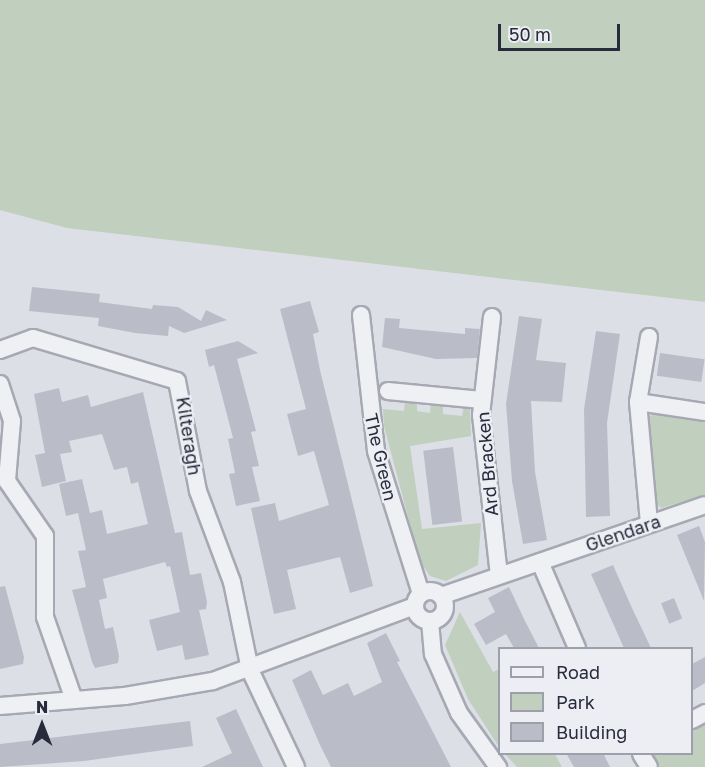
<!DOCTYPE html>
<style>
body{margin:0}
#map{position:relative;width:705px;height:767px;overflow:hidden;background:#dddfe6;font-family:"Golos Text",sans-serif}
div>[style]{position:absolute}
.green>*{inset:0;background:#c0cfbe}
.building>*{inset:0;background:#babdc8;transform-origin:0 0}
.roads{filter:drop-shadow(2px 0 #a6a9b3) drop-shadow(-2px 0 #a6a9b3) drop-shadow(0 2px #a6a9b3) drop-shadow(0 -2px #a6a9b3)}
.street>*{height:16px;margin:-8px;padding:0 8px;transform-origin:8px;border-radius:8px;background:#eff0f4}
.street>.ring{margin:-8px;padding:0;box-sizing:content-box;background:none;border:16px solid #eff0f4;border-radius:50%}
span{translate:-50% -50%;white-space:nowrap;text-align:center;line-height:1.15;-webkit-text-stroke:4.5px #eceef4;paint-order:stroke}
.street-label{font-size:18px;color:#272b3b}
.legend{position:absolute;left:498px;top:647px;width:195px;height:108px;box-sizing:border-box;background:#eceef4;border:2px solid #9da0aa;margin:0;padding:8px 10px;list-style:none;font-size:18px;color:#272b3b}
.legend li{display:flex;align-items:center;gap:12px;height:30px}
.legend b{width:30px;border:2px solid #9da0aa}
.north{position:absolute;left:12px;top:695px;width:60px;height:60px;-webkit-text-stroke:4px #eceef4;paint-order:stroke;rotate:0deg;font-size:16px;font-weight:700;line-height:24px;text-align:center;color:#272b3b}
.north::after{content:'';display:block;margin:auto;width:21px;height:27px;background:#272b3b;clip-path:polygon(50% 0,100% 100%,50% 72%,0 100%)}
.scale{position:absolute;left:498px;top:24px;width:122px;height:27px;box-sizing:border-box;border:3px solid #272b3b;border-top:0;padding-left:8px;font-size:18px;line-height:21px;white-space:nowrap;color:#272b3b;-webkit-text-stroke:4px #eceef4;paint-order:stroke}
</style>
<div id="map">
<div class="green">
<div style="clip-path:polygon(0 0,705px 0,705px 302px,67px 228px,0 210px)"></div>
<div style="clip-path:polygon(405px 400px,417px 401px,417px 411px,430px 413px,431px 402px,443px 403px,443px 414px,462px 416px,464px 406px,470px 409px,471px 436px,410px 446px,422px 529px,481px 523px,478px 565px,446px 581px,430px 576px,420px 562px,384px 426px,383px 409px,404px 411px)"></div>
<div style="clip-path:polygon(659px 412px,705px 418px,705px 495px,661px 508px,653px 499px,648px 425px,650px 416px)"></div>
<div style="clip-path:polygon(460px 612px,493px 672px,499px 669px,499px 747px,468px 699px,445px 645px)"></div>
<div style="clip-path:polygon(705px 722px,705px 767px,657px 767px,652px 754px,692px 754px,692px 729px)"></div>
<div style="clip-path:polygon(505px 754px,555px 754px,562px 767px,517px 767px)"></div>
</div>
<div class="building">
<div style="clip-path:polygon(32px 287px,100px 294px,99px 302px,152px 309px,153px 305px,178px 307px,201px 321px,206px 310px,227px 320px,184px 333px,169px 326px,168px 336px,135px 333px,98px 326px,99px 318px,29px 311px)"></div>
<div style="clip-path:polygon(310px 301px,319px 332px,313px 334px,320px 370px,373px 586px,350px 593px,340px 557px,287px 570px,296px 609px,274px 614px,251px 508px,275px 503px,279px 521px,329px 505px,314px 451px,298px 456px,287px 414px,306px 409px,280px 309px)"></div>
<div style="clip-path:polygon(519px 316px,542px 319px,536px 360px,566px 363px,562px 402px,531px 401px,535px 472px,547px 540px,523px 544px,512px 481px,506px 404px)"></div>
<div style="clip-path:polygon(385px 318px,400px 319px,399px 328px,465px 334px,465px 328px,480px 329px,477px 358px,436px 359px,382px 347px)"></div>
<div style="clip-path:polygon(596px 331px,620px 334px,607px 423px,610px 516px,586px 517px,584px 409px)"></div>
<div style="clip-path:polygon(238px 341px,258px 353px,237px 359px,256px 431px,251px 432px,259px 466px,252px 467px,260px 501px,236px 506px,229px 474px,235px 473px,228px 439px,233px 438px,214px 365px,209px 367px,205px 350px)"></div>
<div style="left:660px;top:353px;width:45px;height:23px;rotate:8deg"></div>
<div style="clip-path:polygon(59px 388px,62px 402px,88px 395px,91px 407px,143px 392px,175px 533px,182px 532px,190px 575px,201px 573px,207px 602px,206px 609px,199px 610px,209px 655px,185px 660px,182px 645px,157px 651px,149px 620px,180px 612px,170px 566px,167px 567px,165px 562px,103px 579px,107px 598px,99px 600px,105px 629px,113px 627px,119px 656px,118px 663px,95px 668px,92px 662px,72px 590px,86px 587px,78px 551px,86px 550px,78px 513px,66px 516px,59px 484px,82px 479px,90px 513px,102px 510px,107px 534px,148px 524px,138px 482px,131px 484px,127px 467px,114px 470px,102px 434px,69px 441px,72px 452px,60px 454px,66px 481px,42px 487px,35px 455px,45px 453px,34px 394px)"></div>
<div style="left:453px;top:447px;width:75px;height:30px;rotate:83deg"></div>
<div style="clip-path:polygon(699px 526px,705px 542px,704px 601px,677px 535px)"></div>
<div style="clip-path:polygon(613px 565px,632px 608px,651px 648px,624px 648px,591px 574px)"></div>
<div style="clip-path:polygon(5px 586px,24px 657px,23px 664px,0 669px,0 587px)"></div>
<div style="clip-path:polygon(509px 587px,525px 621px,539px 648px,514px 648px,506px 634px,486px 645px,474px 624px,495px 612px,488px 598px)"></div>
<div style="left:674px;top:598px;width:22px;height:14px;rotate:68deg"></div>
<div style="clip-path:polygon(386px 633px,400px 661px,397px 662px,451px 767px,331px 767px,320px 745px,292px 680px,311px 670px,323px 695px,348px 683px,354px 696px,382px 682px,367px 643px)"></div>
<div style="clip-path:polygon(705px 657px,705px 683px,692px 691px,692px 664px)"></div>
<div style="clip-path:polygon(236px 709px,263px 767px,202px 767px,232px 753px,216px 718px)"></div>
<div style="clip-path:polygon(190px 721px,193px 746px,84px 761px,0 767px,0 744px)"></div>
<div style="clip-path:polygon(566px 753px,603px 753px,610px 767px,574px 767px)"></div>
</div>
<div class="roads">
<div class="street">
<div style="left:361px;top:315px;width:137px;rotate:83.7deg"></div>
<div style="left:376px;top:451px;width:150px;rotate:72.5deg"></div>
<div style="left:492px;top:317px;width:99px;rotate:96.4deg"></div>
<div style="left:481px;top:415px;width:161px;rotate:83.6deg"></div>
<div style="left:649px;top:337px;width:66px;rotate:99.6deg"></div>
<div style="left:638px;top:402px;width:121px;rotate:84.8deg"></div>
<div style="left:0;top:350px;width:35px;rotate:-20deg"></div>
<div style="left:33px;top:338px;width:150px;rotate:16.6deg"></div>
<div style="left:177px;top:381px;width:112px;rotate:79.2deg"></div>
<div style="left:198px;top:491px;width:97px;rotate:69.5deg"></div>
<div style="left:232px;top:582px;width:90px;rotate:78.4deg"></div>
<div style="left:250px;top:670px;width:107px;rotate:64.6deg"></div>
<div style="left:0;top:384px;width:39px;rotate:72deg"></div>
<div style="left:12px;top:421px;width:60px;rotate:94.8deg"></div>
<div style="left:7px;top:481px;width:67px;rotate:55.4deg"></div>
<div style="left:45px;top:536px;width:81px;rotate:90deg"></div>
<div style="left:45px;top:617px;width:88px;rotate:70.7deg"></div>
<div style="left:388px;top:391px;width:94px;rotate:5.5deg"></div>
<div style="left:638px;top:402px;width:68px;rotate:8.5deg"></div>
<div style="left:540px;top:562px;width:94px;rotate:66.7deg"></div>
<div class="ring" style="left:415px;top:591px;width:14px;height:14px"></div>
<div style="left:441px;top:596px;width:279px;rotate:-19deg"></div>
<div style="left:430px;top:621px;width:33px;rotate:85deg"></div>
<div style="left:433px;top:654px;width:64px;rotate:66.2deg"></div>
<div style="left:459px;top:713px;width:67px;rotate:54.2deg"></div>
<div style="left:0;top:706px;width:125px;rotate:-4.6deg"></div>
<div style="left:125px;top:696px;width:89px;rotate:-9.7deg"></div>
<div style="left:213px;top:681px;width:215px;rotate:-20.4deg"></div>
<div style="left:692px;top:720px;width:15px;rotate:-28deg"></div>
<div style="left:641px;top:754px;width:15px;rotate:58deg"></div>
</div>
</div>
<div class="street-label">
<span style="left:189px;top:436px;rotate:81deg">Kilteragh</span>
<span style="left:381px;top:457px;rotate:77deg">The Green</span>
<span style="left:487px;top:464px;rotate:-95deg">Ard Bracken</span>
<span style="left:623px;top:533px;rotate:-19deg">Glendara</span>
</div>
<ul class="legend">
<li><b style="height:8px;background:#eff0f4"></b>Road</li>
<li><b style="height:16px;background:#c0cfbe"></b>Park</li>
<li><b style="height:16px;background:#babdc8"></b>Building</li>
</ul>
<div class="north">N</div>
<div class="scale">50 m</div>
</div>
